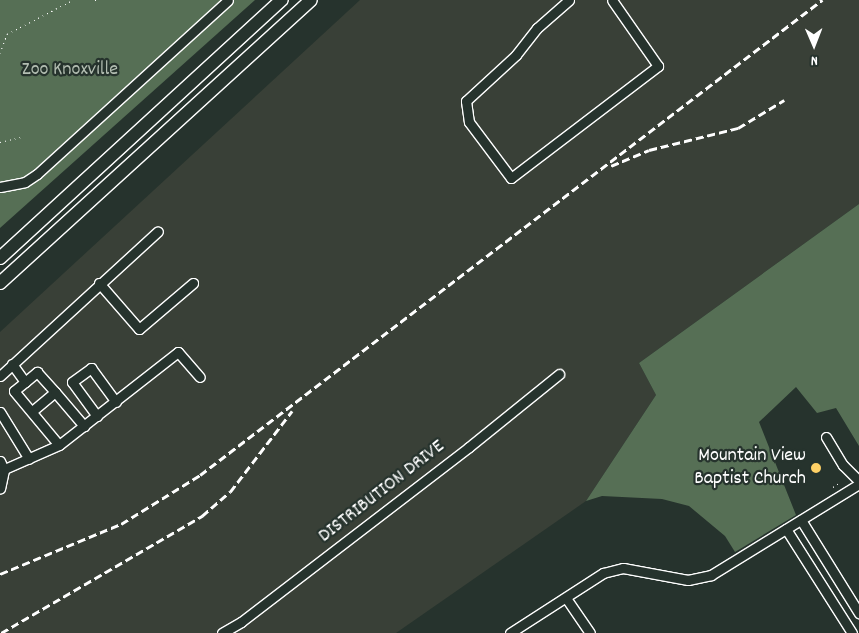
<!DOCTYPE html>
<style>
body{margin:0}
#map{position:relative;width:859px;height:633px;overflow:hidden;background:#26332d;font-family:Dekko,sans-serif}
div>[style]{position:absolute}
.built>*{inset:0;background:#394037}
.green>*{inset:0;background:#566f55}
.path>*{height:1px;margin-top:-0.5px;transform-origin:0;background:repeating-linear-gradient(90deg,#fff 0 1px,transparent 0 5px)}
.roads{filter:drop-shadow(1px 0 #fff) drop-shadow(-1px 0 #fff) drop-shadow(0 1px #fff) drop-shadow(0 -1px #fff)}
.minor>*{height:9px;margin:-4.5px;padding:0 4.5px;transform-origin:4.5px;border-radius:4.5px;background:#26332d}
.highway>*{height:12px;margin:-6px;padding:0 6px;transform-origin:6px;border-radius:6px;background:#26332d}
.rail>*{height:2.5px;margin-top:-1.25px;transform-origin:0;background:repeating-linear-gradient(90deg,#fff 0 8px,transparent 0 12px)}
.dots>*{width:14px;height:14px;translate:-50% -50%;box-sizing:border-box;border:2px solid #26332d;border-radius:50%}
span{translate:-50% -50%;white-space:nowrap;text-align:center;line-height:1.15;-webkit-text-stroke:4.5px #26332d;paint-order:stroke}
.park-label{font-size:20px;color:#b3beb2}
.poi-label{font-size:20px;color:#fff}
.right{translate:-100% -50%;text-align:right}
.street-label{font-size:20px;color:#fff}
.north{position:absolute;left:789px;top:20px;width:50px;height:50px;-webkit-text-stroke:4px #26332d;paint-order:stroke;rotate:179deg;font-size:14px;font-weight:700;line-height:20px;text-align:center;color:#fff}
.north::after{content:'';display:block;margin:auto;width:18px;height:22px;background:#fff;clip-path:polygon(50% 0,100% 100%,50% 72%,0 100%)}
</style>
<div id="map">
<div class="built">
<div style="clip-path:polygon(360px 0,859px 0,859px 204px,639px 363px,656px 395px,586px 501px,396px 633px,0 633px,0 332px)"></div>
</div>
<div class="green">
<div style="clip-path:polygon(0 0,255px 0,0 228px)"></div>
<div style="clip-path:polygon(859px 204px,859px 446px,836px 408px,817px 413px,796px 387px,759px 422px,796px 515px,735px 552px,725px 536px,689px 506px,662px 499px,602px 496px,586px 501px,656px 395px,639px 363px)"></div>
</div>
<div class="path">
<div style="left:95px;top:0;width:5px"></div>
<div style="left:0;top:53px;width:20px;rotate:-70deg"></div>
<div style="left:7px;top:34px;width:74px;rotate:-27.3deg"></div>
<div style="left:0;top:142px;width:23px;rotate:-13deg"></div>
<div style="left:833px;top:487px;width:9px;rotate:-32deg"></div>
</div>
<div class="roads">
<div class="minor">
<div style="left:569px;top:0;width:43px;rotate:138.8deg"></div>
<div style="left:537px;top:28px;width:34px;rotate:128deg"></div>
<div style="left:516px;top:55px;width:68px;rotate:137.4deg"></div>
<div style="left:466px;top:101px;width:21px;rotate:82deg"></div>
<div style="left:469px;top:122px;width:70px;rotate:53.1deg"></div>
<div style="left:511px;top:178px;width:185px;rotate:-37.3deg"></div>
<div style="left:658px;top:66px;width:80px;rotate:-124.9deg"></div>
<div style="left:0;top:187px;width:25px;rotate:-11deg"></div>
<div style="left:25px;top:182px;width:14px;rotate:-34deg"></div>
<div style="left:37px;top:174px;width:258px;rotate:-42.3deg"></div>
<div style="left:99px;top:283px;width:61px;rotate:49deg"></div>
<div style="left:139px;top:329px;width:71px;rotate:-40.4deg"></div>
<div style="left:12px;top:364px;width:22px;rotate:54deg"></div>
<div style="left:25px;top:382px;width:16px;rotate:-40deg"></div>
<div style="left:37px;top:372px;width:27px;rotate:48deg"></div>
<div style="left:55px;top:392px;width:30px;rotate:140deg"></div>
<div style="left:0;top:376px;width:214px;rotate:-42.5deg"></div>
<div style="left:25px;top:382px;width:14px;rotate:141deg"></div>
<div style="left:14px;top:391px;width:70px;rotate:50.2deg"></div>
<div style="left:59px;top:445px;width:151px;rotate:-38deg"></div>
<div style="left:178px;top:352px;width:33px;rotate:49deg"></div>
<div style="left:55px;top:392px;width:45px;rotate:49.5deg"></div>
<div style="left:0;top:412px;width:55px;rotate:58.3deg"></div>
<div style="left:97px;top:416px;width:42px;rotate:-126.3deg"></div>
<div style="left:72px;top:382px;width:24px;rotate:-36deg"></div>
<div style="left:91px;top:368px;width:42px;rotate:53.7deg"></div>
<div style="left:826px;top:437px;width:33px;rotate:59deg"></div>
<div style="left:843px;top:465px;width:23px;rotate:45deg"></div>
<div style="left:0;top:461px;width:10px;rotate:66deg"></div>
<div style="left:4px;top:470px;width:19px;rotate:102deg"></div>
<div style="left:0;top:471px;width:64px;rotate:-23.8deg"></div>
<div style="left:801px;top:520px;width:110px;rotate:58.1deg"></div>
<div style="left:786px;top:529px;width:123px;rotate:57.6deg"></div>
<div style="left:566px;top:598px;width:42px;rotate:55.6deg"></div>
<div style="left:222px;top:633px;width:22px;rotate:-30deg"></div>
<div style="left:241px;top:622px;width:287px;rotate:-37.5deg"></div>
<div style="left:469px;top:447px;width:116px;rotate:-39deg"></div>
<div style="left:510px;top:633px;width:111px;rotate:-32.8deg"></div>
<div style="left:603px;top:573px;width:21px;rotate:-14deg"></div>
<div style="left:623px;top:568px;width:66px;rotate:10.5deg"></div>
<div style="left:688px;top:580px;width:24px;rotate:-12deg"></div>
<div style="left:711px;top:575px;width:174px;rotate:-31.6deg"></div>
</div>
<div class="highway">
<div style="left:0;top:258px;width:382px;rotate:-42.5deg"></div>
<div style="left:0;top:283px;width:420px;rotate:-42.3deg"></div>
</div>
</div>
<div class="rail">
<div style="left:611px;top:166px;width:41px;rotate:-22.8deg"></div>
<div style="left:649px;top:150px;width:92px;rotate:-13.9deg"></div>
<div style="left:738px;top:128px;width:54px;rotate:-31.3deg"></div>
<div style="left:0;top:574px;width:131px;rotate:-22.5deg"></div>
<div style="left:121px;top:524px;width:93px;rotate:-31.8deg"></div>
<div style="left:200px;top:475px;width:783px;rotate:-37.37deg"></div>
<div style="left:1px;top:633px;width:233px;rotate:-30.2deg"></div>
<div style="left:202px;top:516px;width:37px;rotate:-41deg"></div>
<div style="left:230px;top:492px;width:102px;rotate:-52.6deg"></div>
</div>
<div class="dots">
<div style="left:816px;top:468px;background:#ffd166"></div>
</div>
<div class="park-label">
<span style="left:70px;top:70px">Zoo Knoxville</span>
</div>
<div class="poi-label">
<span class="right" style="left:806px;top:468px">Mountain View<br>Baptist Church</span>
</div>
<div class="street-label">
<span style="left:382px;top:492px;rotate:-38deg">DISTRIBUTION DRIVE</span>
</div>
<div class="north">N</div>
</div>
